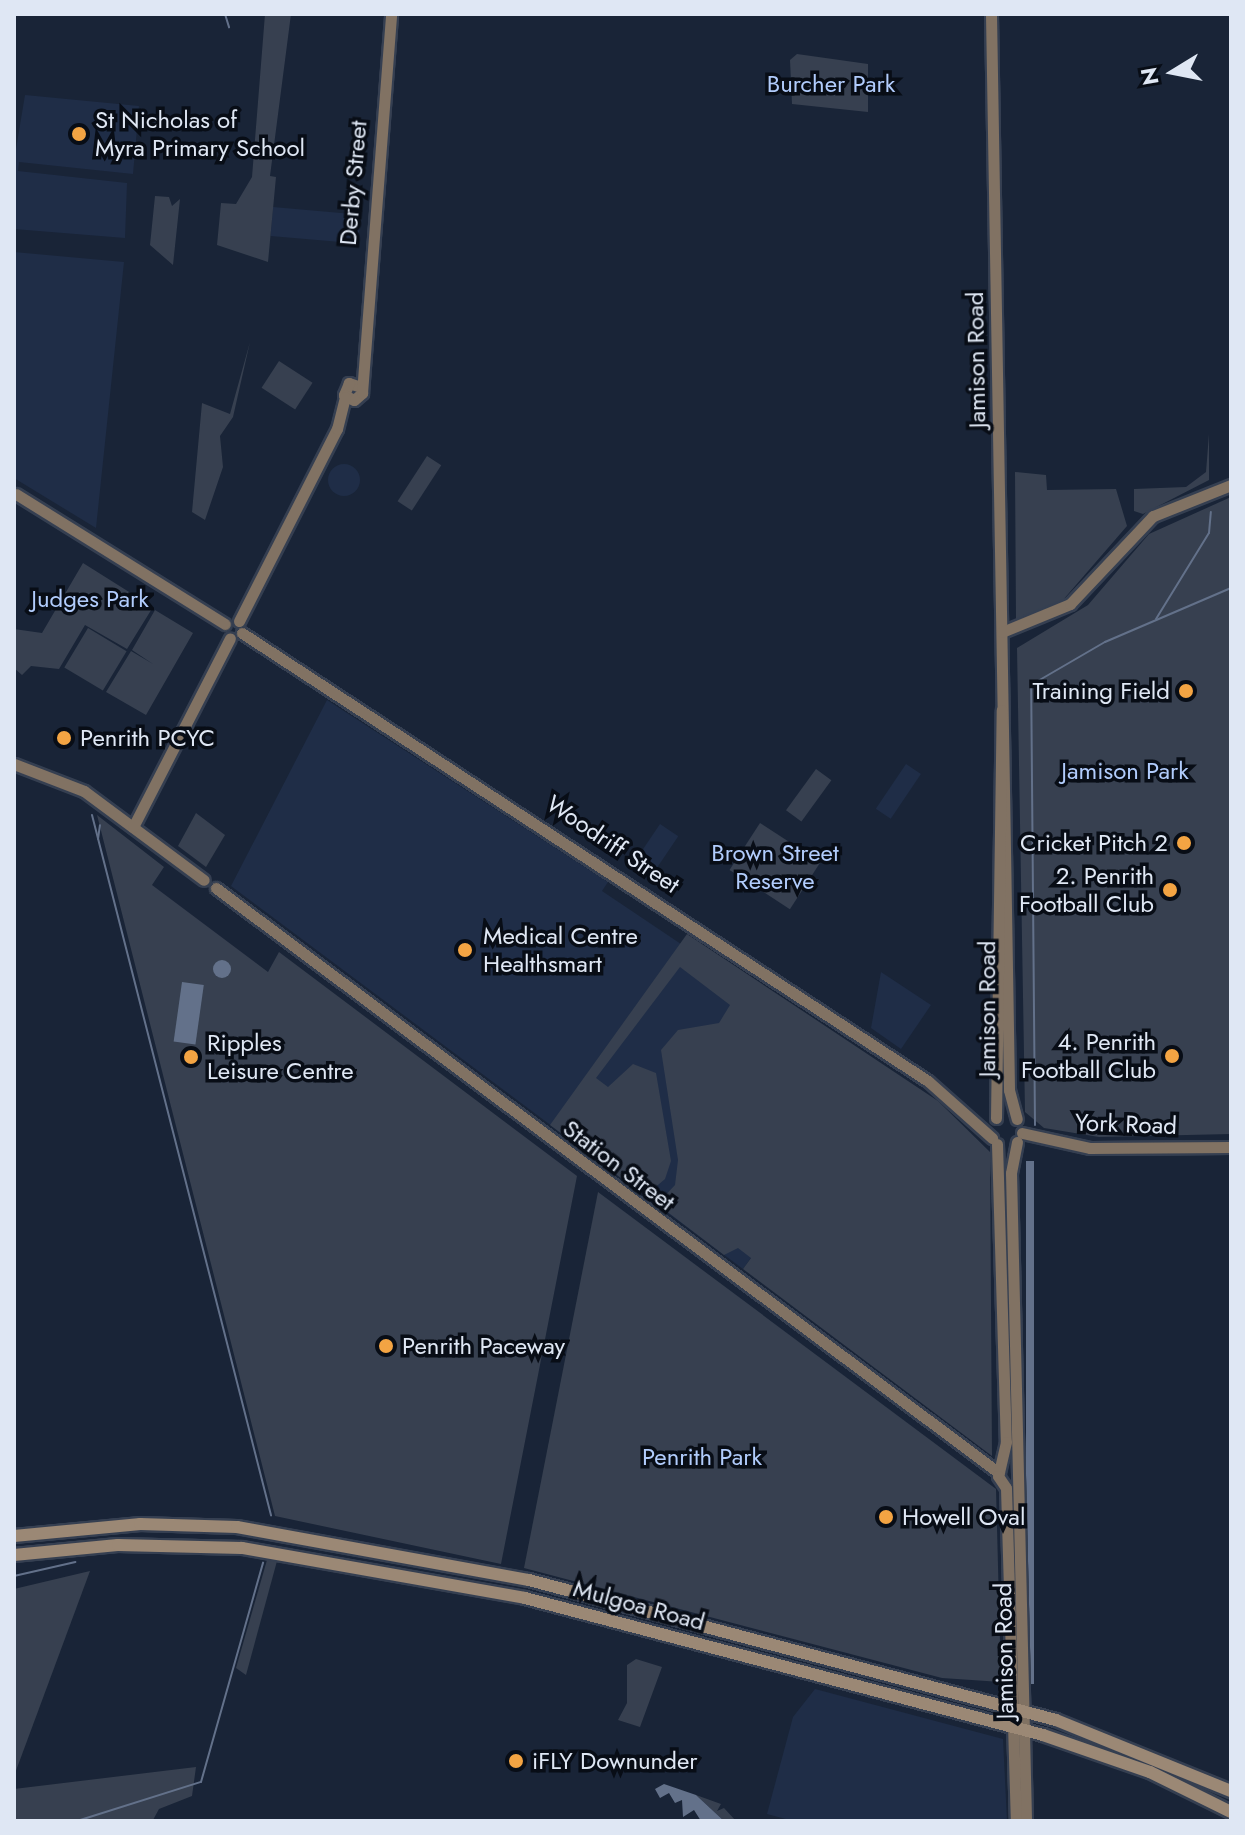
<!DOCTYPE html>
<style>
body{margin:0}
#map{position:relative;width:1245px;height:1835px;overflow:hidden;background:#192437;font-family:Jost,sans-serif}
div>[style]{position:absolute}
.built>*{inset:0;background:#1f2d47;transform-origin:0 0}
.round{border-radius:50%}
.green>*{inset:0;background:#374050;transform-origin:0 0}
.water>*{inset:0;background:#63718a;transform-origin:0 0}
.stream>*{height:2px;margin:-1px;padding:0 1px;transform-origin:1px;border-radius:1px;background:#63718a}
.roads{filter:drop-shadow(2px 0 #353f51) drop-shadow(-2px 0 #353f51) drop-shadow(0 2px #353f51) drop-shadow(0 -2px #353f51)}
.secondary>*{height:11px;margin:-5.5px;padding:0 5.5px;transform-origin:5.5px;border-radius:5.5px;background:#817263}
.primary>*{height:12px;margin:-6px;padding:0 6px;transform-origin:6px;border-radius:6px;background:#9b8875}
.dots>*{width:22px;height:22px;translate:-50% -50%;box-sizing:border-box;border:4px solid #080d16;border-radius:50%}
span{translate:-50% -50%;white-space:nowrap;text-align:center;line-height:1.15;-webkit-text-stroke:7px #080d16;paint-order:stroke}
.park-label{font-size:24px;color:#b1ccfc}
.poi-label{font-size:24px;color:#dfe7f4}
.left{translate:0 -50%;text-align:left}
.right{translate:-100% -50%;text-align:right}
.street-label{font-size:24px;color:#dfe7f4}
.frame{position:absolute;inset:0;border:16px solid #dfe7f4;pointer-events:none}
.north{position:absolute;left:1133px;top:32px;width:80px;height:80px;-webkit-text-stroke:6px #080d16;paint-order:stroke;rotate:260deg;font-size:22px;font-weight:700;line-height:32px;text-align:center;color:#dfe7f4}
.north::after{content:'';display:block;margin:auto;width:28px;height:36px;background:#dfe7f4;clip-path:polygon(50% 0,100% 100%,50% 72%,0 100%)}
</style>
<div id="map">
<div class="built">
<div style="clip-path:polygon(25px 95px,139px 106px,133px 174px,19px 162px,18px 171px,127px 183px,125px 238px,14px 229px,14px 161px)"></div>
<div style="left:273px;top:207px;width:88px;height:29px;rotate:5deg"></div>
<div style="clip-path:polygon(14px 252px,124px 262px,96px 528px,14px 478px)"></div>
<div class="round" style="left:328px;top:464px;width:32px;height:32px"></div>
<div style="clip-path:polygon(327px 700px,608px 882px,602px 891px,879px 1077px,743px 1269px,231px 886px)"></div>
<div style="left:906px;top:764px;width:18px;height:54px;rotate:34deg"></div>
<div style="left:660px;top:824px;width:22px;height:53px;rotate:34deg"></div>
<div style="clip-path:polygon(881px 972px,931px 1005px,901px 1049px,871px 1028px)"></div>
<div style="clip-path:polygon(815px 1689px,1003px 1739px,1007px 1821px,793px 1821px,767px 1814px,793px 1717px)"></div>
</div>
<div class="green">
<div style="clip-path:polygon(265px 14px,291px 14px,270px 176px,276px 177px,268px 262px,217px 245px,221px 203px,236px 204px,252px 177px)"></div>
<div style="clip-path:polygon(797px 54px,868px 64px,868px 112px,792px 104px,790px 60px)"></div>
<div style="clip-path:polygon(155px 196px,169px 197px,172px 206px,180px 199px,173px 265px,150px 245px)"></div>
<div style="clip-path:polygon(250px 342px,233px 417px,220px 436px,223px 467px,205px 520px,192px 512px,202px 403px,230px 414px)"></div>
<div style="left:279px;top:361px;width:40px;height:32px;rotate:33deg"></div>
<div style="clip-path:polygon(1209px 434px,1209px 480px,1143px 514px,1134px 511px,1134px 489px,1186px 487px,1206px 472px)"></div>
<div style="left:427px;top:456px;width:17px;height:54px;rotate:33deg"></div>
<div style="clip-path:polygon(1015px 472px,1046px 475px,1047px 490px,1116px 489px,1127px 526px,1063px 600px,1016px 620px)"></div>
<div style="clip-path:polygon(1231px 497px,1231px 1134px,1099px 1137px,1044px 1128px,1025px 1112px,1017px 648px,1088px 605px,1149px 534px)"></div>
<div style="clip-path:polygon(83px 563px,153px 607px,127px 649px,85px 625px,59px 669px,31px 666px,22px 675px,14px 668px,14px 629px,42px 633px)"></div>
<div style="clip-path:polygon(155px 610px,193px 633px,146px 715px,106px 692px,131px 651px,153px 664px,132px 650px)"></div>
<div style="left:88px;top:628px;width:45px;height:46px;rotate:31deg"></div>
<div style="left:816px;top:769px;width:19px;height:51px;rotate:36deg"></div>
<div style="clip-path:polygon(196px 813px,225px 835px,206px 867px,178px 846px)"></div>
<div style="clip-path:polygon(97px 815px,164px 867px,152px 885px,268px 972px,279px 952px,577px 1176px,501px 1564px,275px 1516px)"></div>
<div style="left:760px;top:823px;width:72px;height:56px;rotate:33deg"></div>
<div style="clip-path:polygon(687px 934px,938px 1101px,990px 1152px,992px 1456px,743px 1269px,751px 1258px,738px 1248px,724px 1255px,657px 1204px,675px 1185px,678px 1160px,661px 1050px,678px 1030px,719px 1023px,730px 1005px,680px 967px,596px 1078px,608px 1087px,633px 1064px,656px 1073px,671px 1161px,665px 1179px,645px 1196px,550px 1125px)"></div>
<div style="clip-path:polygon(598px 1192px,996px 1489px,1001px 1682px,942px 1678px,524px 1568px)"></div>
<div style="clip-path:polygon(267px 1560px,277px 1561px,246px 1675px,236px 1668px)"></div>
<div style="clip-path:polygon(90px 1571px,14px 1776px,14px 1589px)"></div>
<div style="clip-path:polygon(636px 1659px,662px 1667px,640px 1727px,618px 1720px,627px 1703px,627px 1665px)"></div>
<div style="clip-path:polygon(196px 1767px,192px 1796px,159px 1809px,153px 1820px,14px 1821px,14px 1789px)"></div>
<div style="clip-path:polygon(696px 1795px,721px 1804px,717px 1811px,724px 1808px,736px 1821px,724px 1821px)"></div>
</div>
<div class="water">
<div class="round" style="left:213px;top:960px;width:18px;height:18px"></div>
<div style="left:182px;top:982px;width:22px;height:60px;rotate:8deg"></div>
<div style="left:1026px;top:1161px;width:8px;height:523px"></div>
<div style="clip-path:polygon(664px 1784px,696px 1795px,724px 1821px,701px 1821px,694px 1810px,683px 1817px,682px 1800px,675px 1803px,669px 1793px,660px 1798px,655px 1789px)"></div>
</div>
<div class="stream">
<div style="left:225px;top:14px;width:14px;rotate:73deg"></div>
<div style="left:1156px;top:619px;width:101px;rotate:-58.4deg"></div>
<div style="left:1209px;top:533px;width:21px;rotate:-85deg"></div>
<div style="left:92px;top:815px;width:723px;rotate:75.66deg"></div>
<div style="left:98px;top:839px;width:14px;rotate:-82deg"></div>
<div style="left:1035px;top:1125px;width:440px;rotate:-90.5deg"></div>
<div style="left:1031px;top:685px;width:86px;rotate:-30.2deg"></div>
<div style="left:1105px;top:642px;width:137px;rotate:-23.2deg"></div>
<div style="left:14px;top:1576px;width:63px;rotate:-12.9deg"></div>
<div style="left:77px;top:1821px;width:130px;rotate:-17.5deg"></div>
<div style="left:201px;top:1782px;width:228px;rotate:-74.2deg"></div>
</div>
<div class="roads">
<div class="secondary">
<div style="left:991px;top:14px;width:1076px;rotate:89.04deg"></div>
<div style="left:1009px;top:1090px;width:30px;rotate:75deg"></div>
<div style="left:361px;top:387px;width:13px;rotate:-162deg"></div>
<div style="left:349px;top:383px;width:13px;rotate:113deg"></div>
<div style="left:344px;top:395px;width:11px;rotate:27deg"></div>
<div style="left:354px;top:400px;width:11px;rotate:-41deg"></div>
<div style="left:362px;top:393px;width:380px;rotate:-85.6deg"></div>
<div style="left:16px;top:494px;width:246px;rotate:31.9deg"></div>
<div style="left:239px;top:621px;width:216px;rotate:-63deg"></div>
<div style="left:337px;top:429px;width:33px;rotate:-76deg"></div>
<div style="left:1002px;top:632px;width:74px;rotate:-22.4deg"></div>
<div style="left:1070px;top:604px;width:121px;rotate:-46.7deg"></div>
<div style="left:1153px;top:516px;width:84px;rotate:-21.7deg"></div>
<div style="left:242px;top:633px;width:819px;rotate:33.15deg"></div>
<div style="left:928px;top:1081px;width:86px;rotate:41.7deg"></div>
<div style="left:14px;top:764px;width:75px;rotate:21.1deg"></div>
<div style="left:84px;top:791px;width:149px;rotate:36.6deg"></div>
<div style="left:133px;top:827px;width:212px;rotate:-62.8deg"></div>
<div style="left:216px;top:888px;width:977px;rotate:36.76deg"></div>
<div style="left:996px;top:1118px;width:408px;rotate:-89.2deg"></div>
<div style="left:1022px;top:1133px;width:70px;rotate:12.4deg"></div>
<div style="left:1090px;top:1148px;width:141px;rotate:-0.4deg"></div>
<div style="left:1017px;top:1142px;width:32px;rotate:101deg"></div>
<div style="left:1011px;top:1173px;width:648px;rotate:88.67deg"></div>
<div style="left:997px;top:1144px;width:298px;rotate:88.3deg"></div>
<div style="left:1006px;top:1442px;width:35px;rotate:103deg"></div>
<div style="left:998px;top:1476px;width:14px;rotate:56deg"></div>
<div style="left:1006px;top:1488px;width:333px;rotate:88.3deg"></div>
</div>
<div class="primary">
<div style="left:14px;top:1536px;width:127px;rotate:-5.4deg"></div>
<div style="left:140px;top:1524px;width:97px;rotate:1.8deg"></div>
<div style="left:237px;top:1527px;width:297px;rotate:10.3deg"></div>
<div style="left:529px;top:1580px;width:545px;rotate:14.88deg"></div>
<div style="left:1056px;top:1720px;width:189px;rotate:22.1deg"></div>
<div style="left:14px;top:1555px;width:104px;rotate:-5.5deg"></div>
<div style="left:118px;top:1545px;width:124px;rotate:1.4deg"></div>
<div style="left:242px;top:1548px;width:287px;rotate:10deg"></div>
<div style="left:525px;top:1598px;width:536px;rotate:14.81deg"></div>
<div style="left:1043px;top:1735px;width:113px;rotate:19.1deg"></div>
<div style="left:1150px;top:1772px;width:90px;rotate:26.3deg"></div>
</div>
</div>
<div class="dots">
<div style="left:79px;top:134px;background:#f3a443"></div>
<div style="left:1186px;top:691px;background:#f3a443"></div>
<div style="left:64px;top:738px;background:#f3a443"></div>
<div style="left:1184px;top:843px;background:#f3a443"></div>
<div style="left:1170px;top:890px;background:#f3a443"></div>
<div style="left:465px;top:950px;background:#f3a443"></div>
<div style="left:1172px;top:1056px;background:#f3a443"></div>
<div style="left:191px;top:1057px;background:#f3a443"></div>
<div style="left:386px;top:1346px;background:#f3a443"></div>
<div style="left:886px;top:1517px;background:#f3a443"></div>
<div style="left:516px;top:1761px;background:#f3a443"></div>
</div>
<div class="park-label">
<span style="left:831px;top:84px">Burcher Park</span>
<span style="left:90px;top:599px">Judges Park</span>
<span style="left:1125px;top:771px">Jamison Park</span>
<span style="left:775px;top:867px">Brown Street<br>Reserve</span>
<span style="left:702px;top:1457px">Penrith Park</span>
</div>
<div class="poi-label">
<span class="left" style="left:95px;top:134px">St Nicholas of<br>Myra Primary School</span>
<span class="right" style="left:1170px;top:691px">Training Field</span>
<span class="left" style="left:80px;top:738px">Penrith PCYC</span>
<span class="right" style="left:1168px;top:843px">Cricket Pitch 2</span>
<span class="right" style="left:1154px;top:890px">2. Penrith<br>Football Club</span>
<span class="left" style="left:483px;top:950px">Medical Centre<br>Healthsmart</span>
<span class="right" style="left:1156px;top:1056px">4. Penrith<br>Football Club</span>
<span class="left" style="left:207px;top:1057px">Ripples<br>Leisure Centre</span>
<span class="left" style="left:402px;top:1346px">Penrith Paceway</span>
<span class="left" style="left:902px;top:1517px">Howell Oval</span>
<span class="left" style="left:532px;top:1761px">iFLY Downunder</span>
</div>
<div class="street-label">
<span style="left:353px;top:183px;rotate:-85deg">Derby Street</span>
<span style="left:976px;top:360px;rotate:-91deg">Jamison Road</span>
<span style="left:613px;top:844px;rotate:34deg">Woodriff Street</span>
<span style="left:987px;top:1009px;rotate:-90deg">Jamison Road</span>
<span style="left:1126px;top:1124px;rotate:2deg">York Road</span>
<span style="left:619px;top:1165px;rotate:37deg">Station Street</span>
<span style="left:639px;top:1605px;rotate:15deg">Mulgoa Road</span>
<span style="left:1004px;top:1651px;rotate:-91deg">Jamison Road</span>
</div>
<div class="frame"></div>
<div class="north">N</div>
</div>
